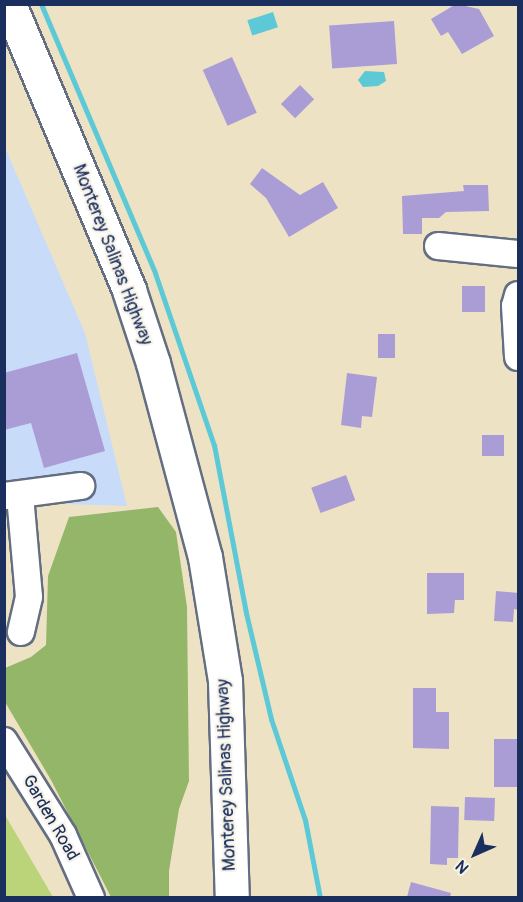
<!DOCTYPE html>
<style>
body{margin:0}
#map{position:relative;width:523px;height:902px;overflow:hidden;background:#ede3c4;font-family:Pangolin,sans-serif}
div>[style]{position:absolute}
.built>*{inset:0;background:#c8dcf9}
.green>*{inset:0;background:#bbd479}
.forest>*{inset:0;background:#94b669}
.water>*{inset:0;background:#5dc9d6;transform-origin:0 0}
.stream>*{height:5px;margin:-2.5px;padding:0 2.5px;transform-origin:2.5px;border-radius:2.5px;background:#5dc9d6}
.building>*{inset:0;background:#aa9dd5;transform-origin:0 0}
.roads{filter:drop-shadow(2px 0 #646e82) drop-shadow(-2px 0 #646e82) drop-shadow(0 2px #646e82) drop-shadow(0 -2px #646e82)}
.minor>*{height:26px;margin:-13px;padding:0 13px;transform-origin:13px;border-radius:13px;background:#fff}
.highway>*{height:33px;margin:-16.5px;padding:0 16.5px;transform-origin:16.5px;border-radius:16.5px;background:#fff}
span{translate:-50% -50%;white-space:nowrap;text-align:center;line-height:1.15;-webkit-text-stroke:4.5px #f7f3e8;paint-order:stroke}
.street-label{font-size:18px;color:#1b2f5e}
.frame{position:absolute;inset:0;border:6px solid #1b2f5e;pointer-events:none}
.north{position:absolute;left:445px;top:824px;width:60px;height:60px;-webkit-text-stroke:4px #f7f3e8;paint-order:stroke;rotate:225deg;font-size:16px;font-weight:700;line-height:24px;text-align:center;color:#1b2f5e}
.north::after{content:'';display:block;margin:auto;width:21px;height:27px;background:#1b2f5e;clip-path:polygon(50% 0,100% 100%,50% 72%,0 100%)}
</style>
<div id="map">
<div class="built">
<div style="clip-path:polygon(4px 145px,85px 333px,127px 506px,5px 502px)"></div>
</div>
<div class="green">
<div style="clip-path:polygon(5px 815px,53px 897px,5px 897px)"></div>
</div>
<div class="forest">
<div style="clip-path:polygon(158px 507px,176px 532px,187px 607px,189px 781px,179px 809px,169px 871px,169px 897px,111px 897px,51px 780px,5px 702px,5px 668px,31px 657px,46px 645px,48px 576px,69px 517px)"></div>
</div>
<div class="water">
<div style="left:273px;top:12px;width:16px;height:27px;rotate:72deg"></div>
<div style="clip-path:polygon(365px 71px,384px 72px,386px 81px,378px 86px,363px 87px,358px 80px)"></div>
</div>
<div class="stream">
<div style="left:41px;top:4px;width:292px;rotate:67deg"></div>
<div style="left:155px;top:273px;width:182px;rotate:71.1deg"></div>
<div style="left:214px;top:445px;width:171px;rotate:79.2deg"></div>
<div style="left:246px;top:613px;width:109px;rotate:76.7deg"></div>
<div style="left:271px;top:719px;width:107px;rotate:71.4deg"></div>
<div style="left:305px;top:820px;width:79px;rotate:79.1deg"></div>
</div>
<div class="building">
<div style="clip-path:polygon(456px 4px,479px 9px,494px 36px,462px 54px,448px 32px,441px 36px,431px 19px)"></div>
<div style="left:394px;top:21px;width:43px;height:65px;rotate:86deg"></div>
<div style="left:232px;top:57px;width:61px;height:32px;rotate:66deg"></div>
<div style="left:300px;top:85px;width:20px;height:27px;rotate:45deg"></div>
<div style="clip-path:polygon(262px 168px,300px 195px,323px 182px,338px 208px,289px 237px,266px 198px,250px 184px)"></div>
<div style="clip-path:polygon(463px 185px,488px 185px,489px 211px,446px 212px,439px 218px,422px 218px,422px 234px,403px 234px,402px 196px,464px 191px)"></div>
<div style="left:462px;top:286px;width:23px;height:26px"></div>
<div style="left:395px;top:334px;width:24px;height:17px;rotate:90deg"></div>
<div style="clip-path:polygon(77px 353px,105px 451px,44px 468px,31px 423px,4px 430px,4px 373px)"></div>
<div style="clip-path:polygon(347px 373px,377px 377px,372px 417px,362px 416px,361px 428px,341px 425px)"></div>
<div style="left:482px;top:435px;width:22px;height:21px"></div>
<div style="left:346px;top:475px;width:27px;height:37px;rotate:70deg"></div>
<div style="clip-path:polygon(427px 573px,464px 573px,464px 600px,455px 600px,454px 613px,427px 614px)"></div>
<div style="clip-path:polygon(496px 591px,519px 593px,519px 610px,514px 609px,513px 622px,494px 621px)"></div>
<div style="clip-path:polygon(413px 688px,436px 688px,436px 712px,449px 712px,449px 749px,413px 748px)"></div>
<div style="left:494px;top:739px;width:25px;height:48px"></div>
<div style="left:465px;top:797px;width:30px;height:23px;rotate:2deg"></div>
<div style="clip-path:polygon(431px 806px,459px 807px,458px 858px,447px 858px,447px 865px,430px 864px)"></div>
<div style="clip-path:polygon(411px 882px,451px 893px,450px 897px,407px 897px)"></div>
</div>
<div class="roads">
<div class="minor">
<div style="left:438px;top:246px;width:80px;rotate:5.7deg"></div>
<div style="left:518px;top:295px;width:11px;rotate:105deg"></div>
<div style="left:515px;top:306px;width:51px;rotate:86.6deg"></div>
<div style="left:5px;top:496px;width:77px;rotate:-7.5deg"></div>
<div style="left:20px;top:496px;width:101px;rotate:84.9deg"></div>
<div style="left:29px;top:597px;width:36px;rotate:103deg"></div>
<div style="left:4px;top:741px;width:111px;rotate:57.9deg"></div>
<div style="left:63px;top:835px;width:69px;rotate:66deg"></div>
</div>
<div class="highway">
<div style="left:9px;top:4px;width:310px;rotate:67.2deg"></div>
<div style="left:129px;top:290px;width:77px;rotate:71.8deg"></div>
<div style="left:153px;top:363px;width:201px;rotate:75deg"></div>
<div style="left:205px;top:557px;width:126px;rotate:80.8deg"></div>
<div style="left:225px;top:681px;width:217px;rotate:88.2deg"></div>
</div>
</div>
<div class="street-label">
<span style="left:112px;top:255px;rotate:69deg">Monterey Salinas Highway</span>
<span style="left:227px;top:775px;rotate:-92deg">Monterey Salinas Highway</span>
<span style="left:50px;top:818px;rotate:60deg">Garden Road</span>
</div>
<div class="frame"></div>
<div class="north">N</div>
</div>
